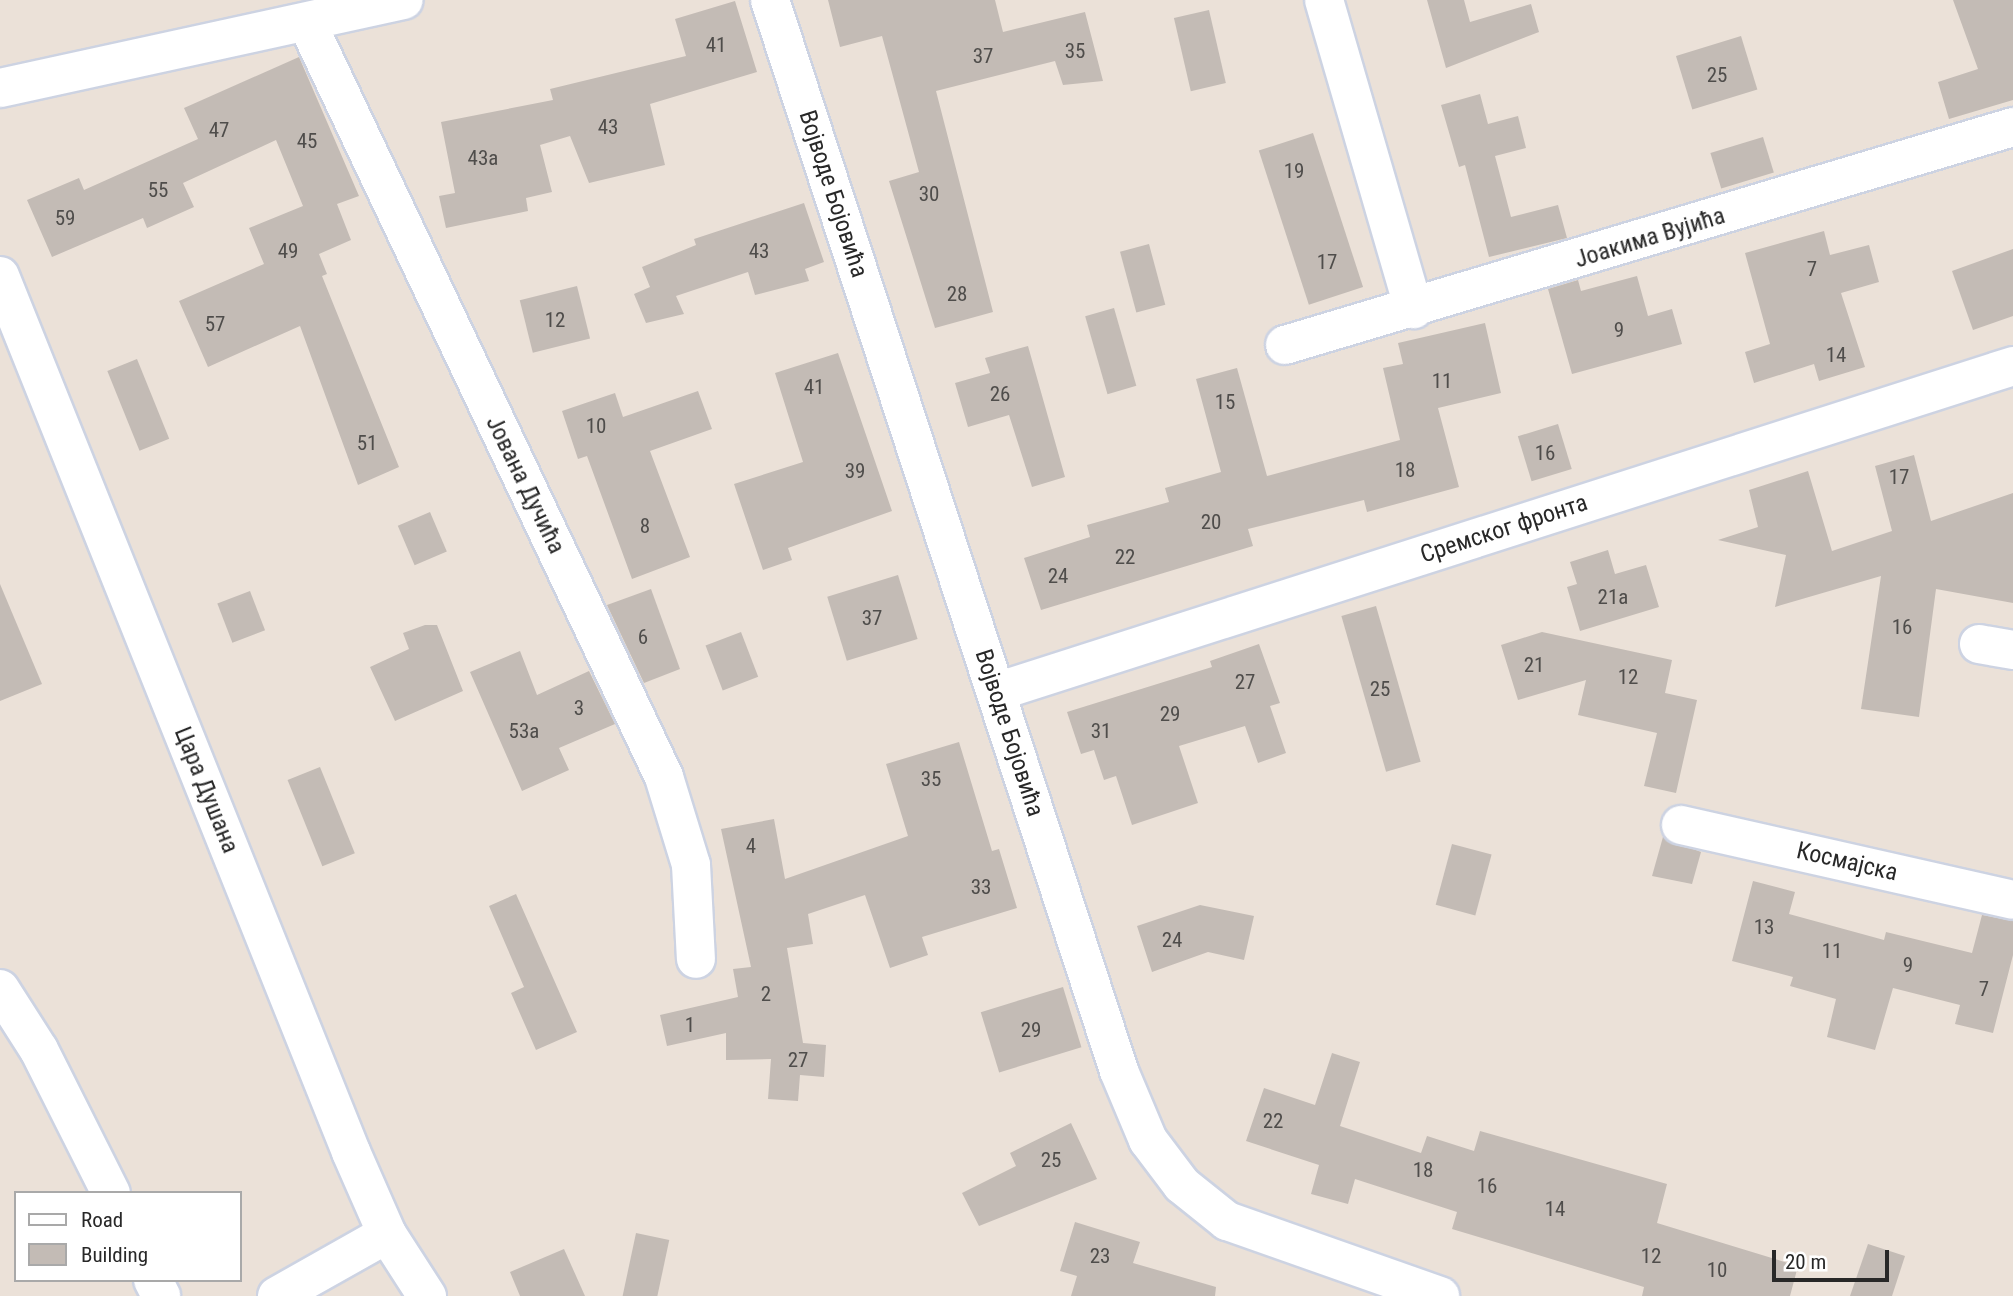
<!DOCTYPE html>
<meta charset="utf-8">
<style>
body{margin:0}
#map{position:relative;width:2013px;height:1296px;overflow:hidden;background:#ebe1d8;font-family:"Roboto Condensed",sans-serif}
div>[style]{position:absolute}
.building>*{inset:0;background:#c3bbb5;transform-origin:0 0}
.roads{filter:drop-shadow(2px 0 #cdd3e2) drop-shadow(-2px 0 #cdd3e2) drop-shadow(0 2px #cdd3e2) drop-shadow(0 -2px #cdd3e2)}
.minor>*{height:38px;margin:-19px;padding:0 19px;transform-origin:19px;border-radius:19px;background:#fff}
span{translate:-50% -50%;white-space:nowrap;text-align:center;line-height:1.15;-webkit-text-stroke:5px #fff;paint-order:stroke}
.number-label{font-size:21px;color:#4f4d4b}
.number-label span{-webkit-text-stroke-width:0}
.street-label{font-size:24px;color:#282828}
.legend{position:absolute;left:14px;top:1191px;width:228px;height:91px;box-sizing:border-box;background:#fff;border:2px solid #a9a9a9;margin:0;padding:9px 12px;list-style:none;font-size:21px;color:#282828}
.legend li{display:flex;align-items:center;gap:14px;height:35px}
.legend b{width:35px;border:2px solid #a9a9a9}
.scale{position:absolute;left:1772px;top:1250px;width:117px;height:32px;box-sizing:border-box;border:4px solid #282828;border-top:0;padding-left:9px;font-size:21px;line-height:24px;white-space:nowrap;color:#282828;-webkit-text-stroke:5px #fff;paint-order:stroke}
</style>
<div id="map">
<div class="building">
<div style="clip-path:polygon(828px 0,995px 0,1003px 32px,1085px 12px,1103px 81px,1063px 85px,1055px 61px,936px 91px,993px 312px,935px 328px,889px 181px,919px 172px,882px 36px,840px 47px)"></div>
<div style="clip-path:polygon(1427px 0,1464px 0,1470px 22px,1531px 4px,1539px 32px,1446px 68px)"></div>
<div style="clip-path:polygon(1953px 0,2013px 0,2013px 100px,1949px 119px,1938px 82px,1978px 69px)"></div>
<div style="clip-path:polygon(735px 1px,757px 72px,650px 104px,665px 165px,589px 183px,570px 136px,540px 145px,552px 192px,526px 198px,528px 211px,446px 228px,439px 196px,455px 193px,441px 122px,553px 100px,550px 89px,686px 56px,675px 19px)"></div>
<div style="left:1209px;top:10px;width:75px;height:36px;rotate:77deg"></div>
<div style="left:1741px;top:36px;width:56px;height:68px;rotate:73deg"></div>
<div style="clip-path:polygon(299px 57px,359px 196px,337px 204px,351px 240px,319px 254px,327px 274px,322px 276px,399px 467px,358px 485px,300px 326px,208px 367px,179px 301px,264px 264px,249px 228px,303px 206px,276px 140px,183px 183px,194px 207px,147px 228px,143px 218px,52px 257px,27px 200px,79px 178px,84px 190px,198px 139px,184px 108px)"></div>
<div style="clip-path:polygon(1480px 94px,1488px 124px,1518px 116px,1526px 148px,1495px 156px,1511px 217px,1558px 205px,1567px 238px,1489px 257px,1465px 165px,1459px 167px,1441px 105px)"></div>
<div style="left:1313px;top:133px;width:162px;height:57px;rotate:72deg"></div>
<div style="left:1763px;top:137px;width:37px;height:55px;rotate:73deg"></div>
<div style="clip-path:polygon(804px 203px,824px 262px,805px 269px,809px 281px,755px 295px,748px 272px,676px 296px,684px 314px,646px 323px,634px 294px,650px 287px,642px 267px,696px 245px,694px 239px)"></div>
<div style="clip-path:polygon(1824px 231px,1830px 255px,1869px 245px,1879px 282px,1841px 293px,1865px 367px,1819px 381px,1814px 364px,1754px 383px,1745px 352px,1770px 344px,1745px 253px)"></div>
<div style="left:1149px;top:244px;width:63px;height:30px;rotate:75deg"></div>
<div style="clip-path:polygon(2013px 249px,2013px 316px,1973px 330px,1952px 271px)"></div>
<div style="clip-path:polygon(1637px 276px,1648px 316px,1672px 309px,1682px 344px,1572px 374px,1548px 289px,1578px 280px,1581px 291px)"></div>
<div style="left:577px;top:286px;width:54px;height:59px;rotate:76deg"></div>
<div style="left:1114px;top:308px;width:81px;height:30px;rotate:74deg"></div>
<div style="clip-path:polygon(1485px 323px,1501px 393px,1438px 408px,1459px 487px,1367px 512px,1364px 500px,1248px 529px,1253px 546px,1041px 610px,1024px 558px,1090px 537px,1087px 525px,1169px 502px,1165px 488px,1221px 472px,1196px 379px,1237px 368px,1267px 476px,1400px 440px,1383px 368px,1403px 364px,1398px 343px)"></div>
<div style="clip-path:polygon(1028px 346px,1065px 477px,1032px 487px,1009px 415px,968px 427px,955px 383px,990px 373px,985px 358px)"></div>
<div style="clip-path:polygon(838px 353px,892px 511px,788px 548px,792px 560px,763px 570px,734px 484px,803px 462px,775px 373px)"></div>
<div style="left:137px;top:359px;width:86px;height:32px;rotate:68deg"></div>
<div style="clip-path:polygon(698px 391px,712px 429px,650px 451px,690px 557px,632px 579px,587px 456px,578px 459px,562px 411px,615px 393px,623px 417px)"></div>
<div style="left:1558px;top:424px;width:47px;height:42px;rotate:73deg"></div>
<div style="clip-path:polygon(1914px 455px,1931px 521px,2013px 493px,2013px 603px,1936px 589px,1919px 717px,1861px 709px,1881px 576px,1775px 607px,1786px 555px,1718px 540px,1758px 527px,1749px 490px,1808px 471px,1832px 551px,1892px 531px,1875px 466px)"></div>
<div style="left:430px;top:512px;width:43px;height:35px;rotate:67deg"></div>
<div style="clip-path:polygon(1608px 550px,1615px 574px,1646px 565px,1659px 607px,1580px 631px,1567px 587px,1577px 584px,1570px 562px)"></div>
<div style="left:898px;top:575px;width:67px;height:74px;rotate:73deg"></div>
<div style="clip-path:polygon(0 584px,42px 684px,0 701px)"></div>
<div style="clip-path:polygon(651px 589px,680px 669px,644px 683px,607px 605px)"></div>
<div style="left:250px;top:591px;width:42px;height:35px;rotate:69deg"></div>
<div style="left:1376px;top:606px;width:162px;height:36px;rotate:74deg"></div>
<div style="clip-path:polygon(425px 625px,437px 625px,463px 691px,395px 721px,370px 667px,409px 649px,403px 633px)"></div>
<div style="left:741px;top:632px;width:48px;height:38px;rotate:69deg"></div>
<div style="clip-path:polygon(1542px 632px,1672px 660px,1665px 693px,1697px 700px,1676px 793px,1644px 786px,1657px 733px,1578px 715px,1586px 680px,1518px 700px,1501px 645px)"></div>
<div style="clip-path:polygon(1259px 644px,1280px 703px,1270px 706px,1286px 753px,1258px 763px,1245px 726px,1179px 746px,1198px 803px,1132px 825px,1116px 776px,1104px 780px,1094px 750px,1081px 754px,1067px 712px,1212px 667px,1210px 661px)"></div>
<div style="clip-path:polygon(520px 651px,537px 695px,589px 671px,615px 724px,559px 748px,569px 770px,522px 791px,470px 672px)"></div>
<div style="clip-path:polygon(959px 742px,992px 851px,999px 849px,1017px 908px,922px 937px,928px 955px,890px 968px,865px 895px,808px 914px,813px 944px,787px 948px,803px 1043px,826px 1045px,824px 1077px,800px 1075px,798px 1101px,768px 1099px,771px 1059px,726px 1060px,726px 1033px,667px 1046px,660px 1015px,738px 997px,733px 969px,751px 967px,721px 829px,774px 819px,785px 879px,908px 836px,886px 764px)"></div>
<div style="left:320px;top:767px;width:93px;height:35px;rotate:68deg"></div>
<div style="clip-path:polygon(1663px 837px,1701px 852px,1692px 884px,1652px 876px)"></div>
<div style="left:1452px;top:844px;width:41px;height:63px;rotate:15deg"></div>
<div style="clip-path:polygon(1753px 881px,1795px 892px,1789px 914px,1884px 940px,1886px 932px,1972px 953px,1982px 915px,2013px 921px,2013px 955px,1993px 1033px,1955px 1024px,1960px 1005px,1893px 988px,1875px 1050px,1827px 1037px,1836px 999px,1790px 986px,1793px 977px,1732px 961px)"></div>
<div style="clip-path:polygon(516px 894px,577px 1032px,536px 1050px,511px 993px,524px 987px,489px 906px)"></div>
<div style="clip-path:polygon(1200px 905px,1254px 916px,1244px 960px,1208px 952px,1152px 972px,1137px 926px)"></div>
<div style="left:1063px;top:987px;width:63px;height:86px;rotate:73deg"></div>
<div style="clip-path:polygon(1332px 1053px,1360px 1062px,1340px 1126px,1421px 1153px,1427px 1136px,1474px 1151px,1480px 1131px,1667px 1184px,1657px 1223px,1798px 1266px,1790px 1296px,1642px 1296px,1644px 1287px,1452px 1229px,1457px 1212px,1355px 1179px,1348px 1204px,1311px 1194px,1319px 1165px,1246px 1141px,1264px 1088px,1315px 1105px)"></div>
<div style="clip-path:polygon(1071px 1123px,1097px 1179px,979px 1226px,962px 1193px,1016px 1166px,1010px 1153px)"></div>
<div style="clip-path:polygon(1075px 1222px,1140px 1242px,1133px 1263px,1216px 1287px,1215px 1296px,1071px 1296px,1077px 1276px,1060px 1271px)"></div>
<div style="left:636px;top:1233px;width:34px;height:65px;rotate:12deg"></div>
<div style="clip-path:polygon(1868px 1244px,1905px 1256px,1892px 1296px,1850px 1296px)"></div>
<div style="clip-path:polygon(564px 1249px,585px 1296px,520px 1296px,510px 1272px)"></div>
</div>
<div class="roads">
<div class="minor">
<div style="left:770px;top:0;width:1126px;rotate:71.95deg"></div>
<div style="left:1119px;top:1071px;width:75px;rotate:67.2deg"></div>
<div style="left:1148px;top:1140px;width:56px;rotate:52.9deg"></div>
<div style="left:1182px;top:1185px;width:58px;rotate:38.7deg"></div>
<div style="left:1227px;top:1221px;width:226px;rotate:19.4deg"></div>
<div style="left:1324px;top:0;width:322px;rotate:73.8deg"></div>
<div style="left:307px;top:23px;width:834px;rotate:64.66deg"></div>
<div style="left:664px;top:777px;width:92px;rotate:72.9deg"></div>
<div style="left:691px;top:865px;width:94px;rotate:87deg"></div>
<div style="left:0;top:88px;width:413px;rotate:-12.3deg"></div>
<div style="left:0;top:276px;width:944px;rotate:68.16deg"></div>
<div style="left:351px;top:1152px;width:90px;rotate:66.3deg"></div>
<div style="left:387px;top:1234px;width:74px;rotate:57.2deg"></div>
<div style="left:1285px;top:345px;width:760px;rotate:-16.67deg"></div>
<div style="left:1979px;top:644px;width:35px;rotate:10deg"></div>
<div style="left:996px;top:692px;width:1068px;rotate:-17.77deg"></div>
<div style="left:1681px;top:825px;width:340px;rotate:12.7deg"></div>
<div style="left:0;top:989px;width:72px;rotate:57.4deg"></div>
<div style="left:39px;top:1050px;width:160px;rotate:63.3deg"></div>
<div style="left:153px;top:1280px;width:18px;rotate:63deg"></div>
<div style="left:277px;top:1296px;width:126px;rotate:-29.4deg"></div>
</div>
</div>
<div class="number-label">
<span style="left:716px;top:45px">41</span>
<span style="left:1075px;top:51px">35</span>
<span style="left:983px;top:56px">37</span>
<span style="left:1717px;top:75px">25</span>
<span style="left:608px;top:127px">43</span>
<span style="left:219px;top:130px">47</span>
<span style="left:307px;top:141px">45</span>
<span style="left:483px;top:158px">43a</span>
<span style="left:1294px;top:171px">19</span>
<span style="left:158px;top:190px">55</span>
<span style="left:929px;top:194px">30</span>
<span style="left:65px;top:218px">59</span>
<span style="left:288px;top:251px">49</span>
<span style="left:759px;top:251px">43</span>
<span style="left:1327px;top:262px">17</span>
<span style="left:1812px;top:269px">7</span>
<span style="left:957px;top:294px">28</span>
<span style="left:555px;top:320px">12</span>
<span style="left:215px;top:324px">57</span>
<span style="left:1619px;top:330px">9</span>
<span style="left:1836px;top:355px">14</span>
<span style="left:1442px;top:381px">11</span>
<span style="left:814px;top:387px">41</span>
<span style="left:1000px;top:394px">26</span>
<span style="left:1225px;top:402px">15</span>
<span style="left:596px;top:426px">10</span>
<span style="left:367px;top:443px">51</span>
<span style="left:1545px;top:453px">16</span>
<span style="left:1405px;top:470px">18</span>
<span style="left:855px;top:471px">39</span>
<span style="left:1899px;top:477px">17</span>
<span style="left:1211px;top:522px">20</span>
<span style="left:645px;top:526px">8</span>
<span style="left:1125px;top:557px">22</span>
<span style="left:1058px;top:576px">24</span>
<span style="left:1613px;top:597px">21a</span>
<span style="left:872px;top:618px">37</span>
<span style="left:1902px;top:627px">16</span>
<span style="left:643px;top:637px">6</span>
<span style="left:1534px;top:665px">21</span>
<span style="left:1628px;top:677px">12</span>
<span style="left:1245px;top:682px">27</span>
<span style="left:1380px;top:689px">25</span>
<span style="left:579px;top:708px">3</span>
<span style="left:1170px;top:714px">29</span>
<span style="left:524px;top:731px">53a</span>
<span style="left:1101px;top:731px">31</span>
<span style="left:931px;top:779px">35</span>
<span style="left:751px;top:846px">4</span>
<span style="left:981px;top:887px">33</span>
<span style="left:1764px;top:927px">13</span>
<span style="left:1172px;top:940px">24</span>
<span style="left:1832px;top:951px">11</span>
<span style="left:1908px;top:965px">9</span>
<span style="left:1984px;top:989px">7</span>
<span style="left:766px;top:994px">2</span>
<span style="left:690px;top:1025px">1</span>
<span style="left:1031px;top:1030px">29</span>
<span style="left:798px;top:1060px">27</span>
<span style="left:1273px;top:1121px">22</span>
<span style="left:1051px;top:1160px">25</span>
<span style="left:1423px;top:1170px">18</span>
<span style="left:1487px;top:1186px">16</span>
<span style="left:1555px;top:1209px">14</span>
<span style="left:1100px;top:1256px">23</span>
<span style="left:1651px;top:1256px">12</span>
<span style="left:1717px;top:1270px">10</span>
</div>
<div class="street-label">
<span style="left:833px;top:194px;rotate:72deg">Војводе Бојовића</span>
<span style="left:1650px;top:238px;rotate:-17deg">Јоакима Вујића</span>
<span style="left:525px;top:485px;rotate:64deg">Јована Дучића</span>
<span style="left:1504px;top:529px;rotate:-18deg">Сремског фронта</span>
<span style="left:1009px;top:733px;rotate:72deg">Војводе Бојовића</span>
<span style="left:206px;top:790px;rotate:68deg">Цара Душана</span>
<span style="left:1847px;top:862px;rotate:13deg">Космајска</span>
</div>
<ul class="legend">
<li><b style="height:9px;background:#fff"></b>Road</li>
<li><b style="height:19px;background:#c3bbb5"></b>Building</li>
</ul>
<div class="scale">20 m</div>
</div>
